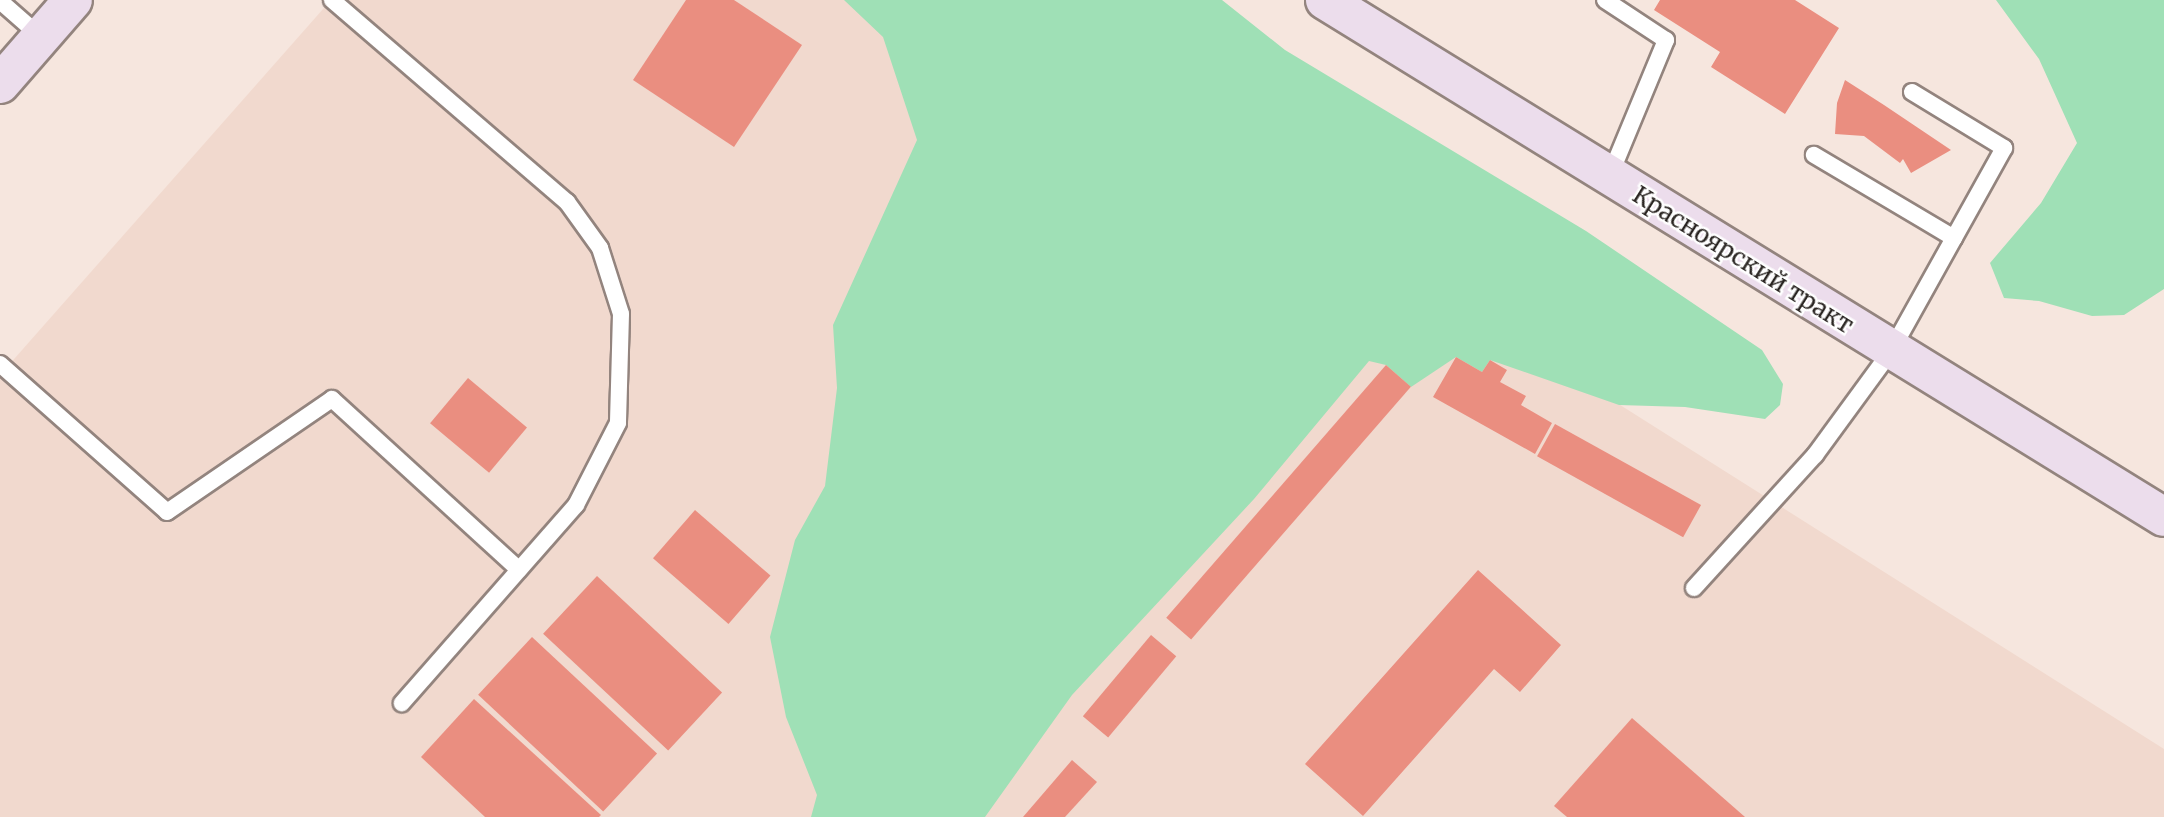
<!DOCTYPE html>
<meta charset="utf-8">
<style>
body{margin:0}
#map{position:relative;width:2164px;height:817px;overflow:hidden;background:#f6e6de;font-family:Merriweather,serif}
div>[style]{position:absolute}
.built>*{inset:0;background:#f1d9ce}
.green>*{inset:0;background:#9fe0b6}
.building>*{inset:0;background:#ea8e80;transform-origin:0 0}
.roads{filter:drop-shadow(2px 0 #93847e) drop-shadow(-2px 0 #93847e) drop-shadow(0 2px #93847e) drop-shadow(0 -2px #93847e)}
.lane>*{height:16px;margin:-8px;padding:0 8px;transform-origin:8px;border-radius:8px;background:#fff}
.secondary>*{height:38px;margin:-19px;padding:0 19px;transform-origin:19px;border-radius:19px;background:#ecddec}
span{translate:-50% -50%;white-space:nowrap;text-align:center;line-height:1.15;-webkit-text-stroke:5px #fff;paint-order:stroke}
.street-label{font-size:24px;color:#292421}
</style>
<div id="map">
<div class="built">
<div style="clip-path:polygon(331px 0,980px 0,2164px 749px,2164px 817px,0 817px,0 375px)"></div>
</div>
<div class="green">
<div style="clip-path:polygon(844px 0,1222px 0,1285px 50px,1586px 231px,1762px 350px,1783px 384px,1780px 405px,1765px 419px,1685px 407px,1619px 405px,1490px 360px,1482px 372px,1456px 357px,1411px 387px,1386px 365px,1369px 361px,1254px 499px,1072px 695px,985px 817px,811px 817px,817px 795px,786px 717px,770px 637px,795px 540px,825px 486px,837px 388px,833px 325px,917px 140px,883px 37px)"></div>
<div style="clip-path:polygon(1996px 0,2164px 0,2164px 289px,2124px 315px,2092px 316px,2039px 301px,2004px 298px,1990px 263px,2041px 203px,2077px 143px,2039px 59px)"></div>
</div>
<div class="building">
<div style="clip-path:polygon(686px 0,734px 0,802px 45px,734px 147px,633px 80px)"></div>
<div style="clip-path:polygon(1660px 0,1795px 0,1839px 28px,1785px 114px,1711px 67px,1720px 52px,1654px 10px)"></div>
<div style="clip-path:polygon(1845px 80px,1884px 105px,1951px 150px,1911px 173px,1903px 159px,1900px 163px,1864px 136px,1835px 134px,1837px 103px)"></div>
<div style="clip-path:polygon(1456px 357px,1482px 372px,1490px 360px,1507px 370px,1500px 382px,1526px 396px,1521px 405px,1552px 423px,1535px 454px,1433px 397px)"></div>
<div style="left:1386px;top:365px;width:33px;height:335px;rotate:41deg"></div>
<div style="left:468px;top:378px;width:77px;height:59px;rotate:40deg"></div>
<div style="left:1555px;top:424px;width:167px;height:37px;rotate:29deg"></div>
<div style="left:695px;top:510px;width:100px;height:64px;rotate:41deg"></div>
<div style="clip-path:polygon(1478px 570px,1561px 645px,1520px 692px,1494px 669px,1363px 816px,1305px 764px)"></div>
<div style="left:597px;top:576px;width:171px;height:79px;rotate:43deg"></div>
<div style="left:1151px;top:635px;width:33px;height:106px;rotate:40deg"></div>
<div style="left:532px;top:637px;width:171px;height:79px;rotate:43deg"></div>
<div style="clip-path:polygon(474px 699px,601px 815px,599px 817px,485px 817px,421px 757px)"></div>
<div style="clip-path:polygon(1632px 718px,1745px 817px,1567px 817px,1554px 806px)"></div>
<div style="clip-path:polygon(1072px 760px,1097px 782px,1065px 817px,1023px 817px)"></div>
</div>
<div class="roads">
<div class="lane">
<div style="left:332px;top:0;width:310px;rotate:40.7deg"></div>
<div style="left:567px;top:202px;width:57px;rotate:54.3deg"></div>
<div style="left:600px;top:248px;width:69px;rotate:72.3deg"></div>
<div style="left:621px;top:314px;width:109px;rotate:91.6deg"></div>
<div style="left:618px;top:423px;width:92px;rotate:117.1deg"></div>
<div style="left:576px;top:505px;width:264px;rotate:131.3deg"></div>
<div style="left:1605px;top:0;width:73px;rotate:33.3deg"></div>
<div style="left:1666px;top:40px;width:146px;rotate:112.5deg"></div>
<div style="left:0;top:1px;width:55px;rotate:41.3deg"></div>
<div style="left:1912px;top:92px;width:108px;rotate:31.3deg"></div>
<div style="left:2004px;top:148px;width:103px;rotate:119.1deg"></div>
<div style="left:0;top:364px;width:223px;rotate:41.5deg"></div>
<div style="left:167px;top:512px;width:200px;rotate:-34.4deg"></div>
<div style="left:332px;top:399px;width:253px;rotate:42.4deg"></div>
<div style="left:1694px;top:588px;width:180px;rotate:-47.7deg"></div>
<div style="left:1815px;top:455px;width:129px;rotate:-53.8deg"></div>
<div style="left:1891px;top:351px;width:129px;rotate:-60.9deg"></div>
<div style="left:1954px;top:238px;width:163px;rotate:-149.3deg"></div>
</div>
<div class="secondary">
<div style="left:1325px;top:0;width:985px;rotate:31.64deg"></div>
<div style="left:0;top:84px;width:111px;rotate:-49deg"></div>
</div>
</div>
<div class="street-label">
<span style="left:1743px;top:260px;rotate:32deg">Красноярский тракт</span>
</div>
</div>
